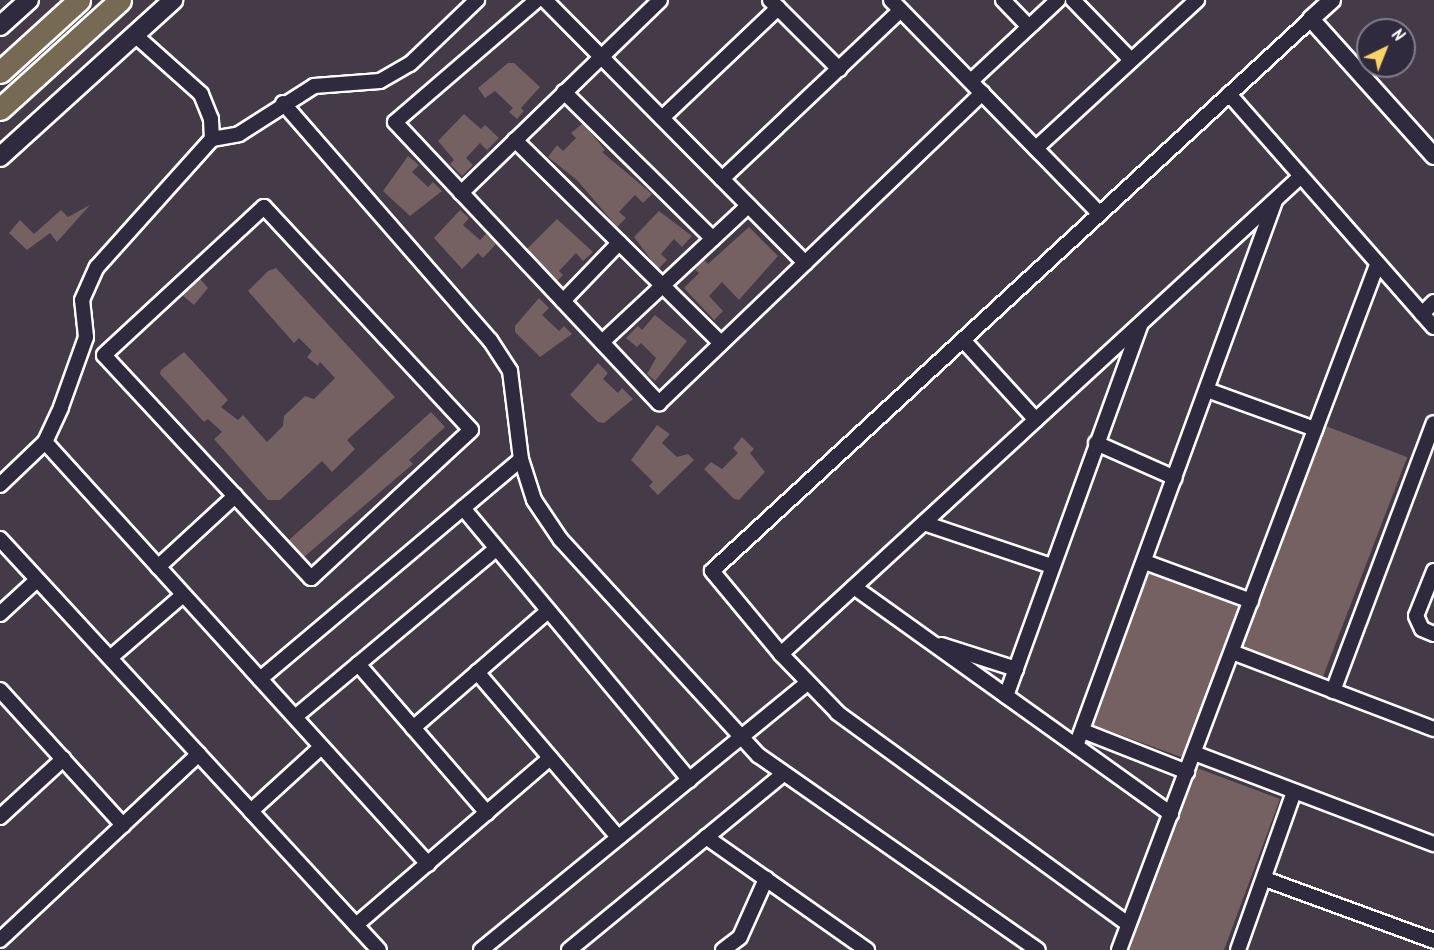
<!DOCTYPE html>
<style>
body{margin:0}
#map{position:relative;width:1434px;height:950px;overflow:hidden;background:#443a48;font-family:Kalam,sans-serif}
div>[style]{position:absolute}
.building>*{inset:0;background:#756062;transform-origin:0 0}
.roads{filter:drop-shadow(2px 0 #fff) drop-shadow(-2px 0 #fff) drop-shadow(0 2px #fff) drop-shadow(0 -2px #fff)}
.minor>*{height:14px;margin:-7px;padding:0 7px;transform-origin:7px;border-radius:7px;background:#2f2a3d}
.tertiary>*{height:16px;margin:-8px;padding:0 8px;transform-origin:8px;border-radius:8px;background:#2f2a3d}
.secondary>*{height:18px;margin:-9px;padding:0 9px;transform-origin:9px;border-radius:9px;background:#2f2a3d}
.trunk>*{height:21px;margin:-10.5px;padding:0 10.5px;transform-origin:10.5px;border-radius:10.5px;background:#776a54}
span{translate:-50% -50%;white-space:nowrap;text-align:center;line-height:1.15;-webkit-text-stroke:4.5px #2f2a3d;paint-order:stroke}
.north{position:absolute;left:1356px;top:18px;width:60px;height:60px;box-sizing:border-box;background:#2f2a3d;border:2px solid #827f8b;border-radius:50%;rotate:43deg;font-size:16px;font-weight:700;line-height:24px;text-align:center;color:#fff}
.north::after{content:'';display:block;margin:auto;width:21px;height:27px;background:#ffd166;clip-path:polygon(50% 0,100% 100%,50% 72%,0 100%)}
</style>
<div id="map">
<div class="building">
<div style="clip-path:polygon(508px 63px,514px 63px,540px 87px,521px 108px,524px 111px,517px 119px,509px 112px,513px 108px,495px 91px,485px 98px,478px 88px)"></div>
<div style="clip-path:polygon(464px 114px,481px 129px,485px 125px,499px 138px,487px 150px,480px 143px,466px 158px,473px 165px,462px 176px,450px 164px,454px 160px,438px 141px)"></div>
<div style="clip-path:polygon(583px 123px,605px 150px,602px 152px,652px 194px,643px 203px,635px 195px,619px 212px,626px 218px,617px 227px,577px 180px,548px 157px,557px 145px,563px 151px,576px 138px,571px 133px)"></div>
<div style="clip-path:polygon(408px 156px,419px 165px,412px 172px,428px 187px,433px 182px,442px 191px,410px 216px,383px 191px)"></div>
<div style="clip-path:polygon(90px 205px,57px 242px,50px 233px,27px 250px,9px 233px,20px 220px,34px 234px,61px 210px,68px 217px)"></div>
<div style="clip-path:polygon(460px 210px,469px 218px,463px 225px,480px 240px,486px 234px,496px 244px,483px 258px,478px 253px,462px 269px,434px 238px)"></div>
<div style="clip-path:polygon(659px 211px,692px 236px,682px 247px,674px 239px,661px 254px,667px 260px,658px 269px,634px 237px)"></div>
<div style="clip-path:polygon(557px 219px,593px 252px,583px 261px,576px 253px,559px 271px,563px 275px,557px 281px,527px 249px)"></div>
<div style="clip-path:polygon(749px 227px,778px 256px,739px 300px,722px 282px,709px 296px,723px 311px,714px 320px,684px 288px,699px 273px,695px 270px,704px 260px,708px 264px)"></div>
<div style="clip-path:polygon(276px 268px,395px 397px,347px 440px,355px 449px,332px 472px,322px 461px,280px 500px,268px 500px,214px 439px,222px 432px,208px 419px,204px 422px,160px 374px,161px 370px,184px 352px,228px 400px,221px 407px,238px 420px,243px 415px,267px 442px,283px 426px,284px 416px,305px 396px,314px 399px,335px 378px,320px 362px,318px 366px,307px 357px,312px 351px,299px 338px,294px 343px,248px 291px,268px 271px)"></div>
<div style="clip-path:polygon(200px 279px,208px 288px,194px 305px,182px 295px)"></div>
<div style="clip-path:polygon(539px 298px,549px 308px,542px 315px,559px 331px,564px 326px,572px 334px,540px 357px,515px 332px,515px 326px)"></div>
<div style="clip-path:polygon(655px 315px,687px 341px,655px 381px,647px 374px,656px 358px,641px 343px,637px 347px,626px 338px,638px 326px,642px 330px)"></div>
<div style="clip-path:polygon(598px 363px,608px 373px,603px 379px,618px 393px,622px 388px,633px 399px,604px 423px,598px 422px,570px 395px)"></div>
<div style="clip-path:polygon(431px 412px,445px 427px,409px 460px,413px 464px,304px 557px,289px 540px)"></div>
<div style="clip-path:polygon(657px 425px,670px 434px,662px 443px,677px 457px,688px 454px,694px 460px,658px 495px,649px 486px,653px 482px,631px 460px)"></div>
<div style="left:1326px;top:426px;width:87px;height:236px;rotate:21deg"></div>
<div style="clip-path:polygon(742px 437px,754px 449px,750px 453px,765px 472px,739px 500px,734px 499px,704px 469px,711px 462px,722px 469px,738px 453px,733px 448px)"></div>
<div style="left:1149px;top:573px;width:96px;height:162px;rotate:20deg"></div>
<div style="clip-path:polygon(1197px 768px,1280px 799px,1224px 950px,1129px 950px)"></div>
</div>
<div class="roads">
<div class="minor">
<div style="left:537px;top:0;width:187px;rotate:139.3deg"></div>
<div style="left:395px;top:122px;width:386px;rotate:46.8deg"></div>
<div style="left:659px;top:403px;width:448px;rotate:-43.8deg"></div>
<div style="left:545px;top:0;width:370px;rotate:45.3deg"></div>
<div style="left:770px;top:0;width:98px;rotate:45deg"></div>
<div style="left:891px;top:0;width:299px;rotate:45.7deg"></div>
<div style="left:1003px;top:0;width:37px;rotate:46deg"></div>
<div style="left:1073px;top:0;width:83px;rotate:46deg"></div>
<div style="left:971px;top:81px;width:119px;rotate:-43deg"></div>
<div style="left:564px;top:92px;width:209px;rotate:44.6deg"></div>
<div style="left:1229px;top:94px;width:310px;rotate:48.7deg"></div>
<div style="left:283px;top:103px;width:315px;rotate:48.9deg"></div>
<div style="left:490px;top:340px;width:37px;rotate:57deg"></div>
<div style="left:510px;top:371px;width:89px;rotate:82.9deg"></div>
<div style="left:521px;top:459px;width:43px;rotate:72.4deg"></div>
<div style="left:534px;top:500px;width:48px;rotate:56deg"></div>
<div style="left:561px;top:540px;width:292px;rotate:47.5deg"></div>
<div style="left:758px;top:755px;width:341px;rotate:34.9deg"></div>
<div style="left:662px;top:118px;width:160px;rotate:-43.5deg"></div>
<div style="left:212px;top:139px;width:27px;rotate:-10deg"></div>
<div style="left:239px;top:134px;width:89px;rotate:-32.6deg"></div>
<div style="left:314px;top:86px;width:66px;rotate:-4.3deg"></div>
<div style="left:380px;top:81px;width:34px;rotate:-30deg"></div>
<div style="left:410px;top:64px;width:93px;rotate:-43.7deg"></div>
<div style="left:515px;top:140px;width:289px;rotate:44.6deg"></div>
<div style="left:1036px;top:148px;width:219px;rotate:-42.6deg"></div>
<div style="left:722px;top:179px;width:246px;rotate:-43.4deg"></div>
<div style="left:461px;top:193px;width:277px;rotate:-44.1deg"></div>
<div style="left:264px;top:207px;width:304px;rotate:47.1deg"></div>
<div style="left:471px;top:430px;width:218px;rotate:137.2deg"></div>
<div style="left:311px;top:578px;width:304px;rotate:-132.9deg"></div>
<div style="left:104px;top:355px;width:218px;rotate:-42.8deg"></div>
<div style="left:563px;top:301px;width:81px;rotate:-46deg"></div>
<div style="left:1422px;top:314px;width:17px;rotate:-45deg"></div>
<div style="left:963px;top:340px;width:108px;rotate:47.6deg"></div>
<div style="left:602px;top:342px;width:200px;rotate:-43deg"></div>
<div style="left:1207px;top:390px;width:115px;rotate:19.9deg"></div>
<div style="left:45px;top:442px;width:570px;rotate:47.77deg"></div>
<div style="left:1096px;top:443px;width:86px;rotate:23.9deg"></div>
<div style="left:0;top:485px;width:62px;rotate:-43.7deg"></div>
<div style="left:45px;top:442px;width:38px;rotate:-65deg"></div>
<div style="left:61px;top:407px;width:74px;rotate:-70.3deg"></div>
<div style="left:86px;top:337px;width:37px;rotate:-96deg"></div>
<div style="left:82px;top:300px;width:36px;rotate:-66deg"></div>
<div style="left:97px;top:267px;width:172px;rotate:-48.1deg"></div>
<div style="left:212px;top:139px;width:20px;rotate:-93deg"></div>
<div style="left:211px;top:119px;width:27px;rotate:-112deg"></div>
<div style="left:201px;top:94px;width:89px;rotate:-138.2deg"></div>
<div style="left:463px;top:508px;width:354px;rotate:50.2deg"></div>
<div style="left:924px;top:523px;width:135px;rotate:18.6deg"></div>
<div style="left:0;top:539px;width:559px;rotate:47.32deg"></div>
<div style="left:1145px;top:562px;width:113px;rotate:20.2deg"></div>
<div style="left:158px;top:567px;width:105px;rotate:-42.7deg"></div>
<div style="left:1434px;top:571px;width:48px;rotate:111.8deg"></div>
<div style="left:1416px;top:616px;width:14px;rotate:65deg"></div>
<div style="left:1422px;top:629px;width:13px;rotate:23deg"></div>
<div style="left:854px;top:587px;width:390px;rotate:35.6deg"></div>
<div style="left:0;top:614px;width:50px;rotate:-42.6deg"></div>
<div style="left:941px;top:645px;width:79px;rotate:17.7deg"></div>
<div style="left:1232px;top:652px;width:216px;rotate:20.9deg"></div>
<div style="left:781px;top:654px;width:705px;rotate:-42.59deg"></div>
<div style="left:110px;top:658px;width:96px;rotate:-40.8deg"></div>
<div style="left:358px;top:664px;width:197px;rotate:49.1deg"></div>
<div style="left:477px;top:672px;width:217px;rotate:49.5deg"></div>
<div style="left:260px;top:679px;width:341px;rotate:-40.1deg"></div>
<div style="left:0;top:690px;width:183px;rotate:47.7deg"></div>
<div style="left:1333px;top:691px;width:286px;rotate:-69.4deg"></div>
<div style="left:1006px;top:696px;width:394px;rotate:-70.1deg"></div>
<div style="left:295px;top:717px;width:262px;rotate:-39.9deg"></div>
<div style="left:413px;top:728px;width:179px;rotate:-40.9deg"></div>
<div style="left:1083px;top:731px;width:112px;rotate:21.5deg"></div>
<div style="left:1076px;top:746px;width:580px;rotate:-69.94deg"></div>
<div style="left:1194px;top:753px;width:257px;rotate:20.8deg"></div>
<div style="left:251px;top:811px;width:95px;rotate:-42.4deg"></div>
<div style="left:0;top:817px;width:86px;rotate:-42.6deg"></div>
<div style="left:706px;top:837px;width:197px;rotate:35.1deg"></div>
<div style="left:1265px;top:879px;width:180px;rotate:20.1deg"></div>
<div style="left:1128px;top:924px;width:359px;rotate:-144deg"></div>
<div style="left:838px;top:713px;width:82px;rotate:-134deg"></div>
<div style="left:781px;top:654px;width:108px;rotate:-129.7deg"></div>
<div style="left:712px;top:571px;width:815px;rotate:-42.66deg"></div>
<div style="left:356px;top:925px;width:256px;rotate:-40.7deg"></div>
<div style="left:0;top:940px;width:272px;rotate:-43.1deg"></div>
<div style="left:481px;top:950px;width:421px;rotate:-39.3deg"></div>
<div style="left:569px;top:950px;width:277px;rotate:-39.4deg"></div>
<div style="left:723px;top:950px;width:21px;rotate:-37deg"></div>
<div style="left:740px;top:937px;width:64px;rotate:-65.9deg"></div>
<div style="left:1119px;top:950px;width:732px;rotate:-69.36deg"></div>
<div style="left:1238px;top:950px;width:168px;rotate:-70.5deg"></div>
</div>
<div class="tertiary">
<div style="left:1332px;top:0;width:28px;rotate:138deg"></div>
<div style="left:1311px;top:19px;width:184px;rotate:48.1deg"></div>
</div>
<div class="secondary">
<div style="left:0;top:26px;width:39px;rotate:-42deg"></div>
<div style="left:0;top:157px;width:234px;rotate:-42.2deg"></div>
</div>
<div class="trunk">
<div style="left:0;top:72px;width:107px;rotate:-42.3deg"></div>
<div style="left:0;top:109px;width:162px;rotate:-42.2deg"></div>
</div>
</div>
<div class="north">N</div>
</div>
